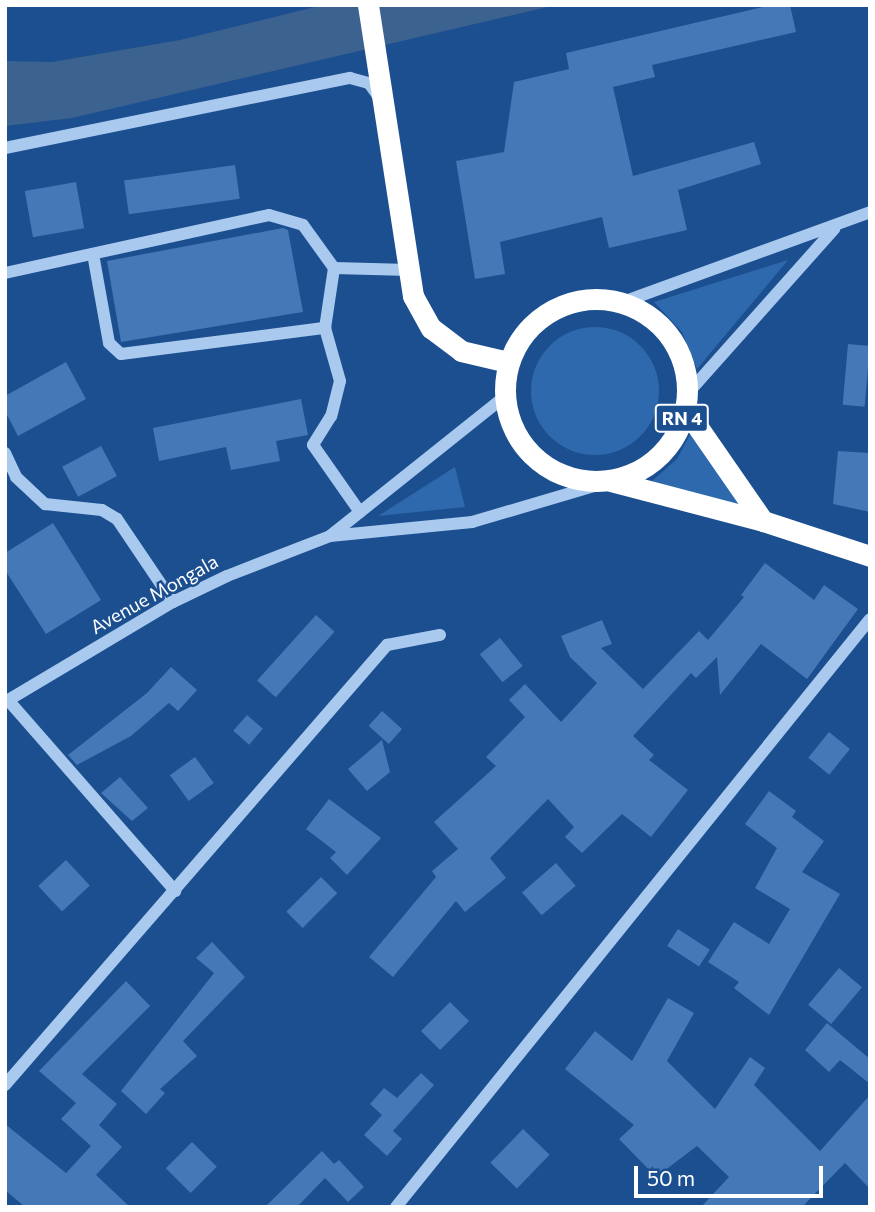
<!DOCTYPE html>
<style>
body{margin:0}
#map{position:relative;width:875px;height:1212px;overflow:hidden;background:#1b4f8f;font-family:Commissioner,sans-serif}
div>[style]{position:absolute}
.green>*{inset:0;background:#2e69ad}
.round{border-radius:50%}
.water>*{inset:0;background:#3c6290}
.building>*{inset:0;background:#4478b7;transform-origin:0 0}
.minor>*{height:12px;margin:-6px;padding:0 6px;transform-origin:6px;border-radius:6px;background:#a9c9ee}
.highway>*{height:21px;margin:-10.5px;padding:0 10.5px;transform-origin:10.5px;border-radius:10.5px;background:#fff}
.highway>.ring{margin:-10.5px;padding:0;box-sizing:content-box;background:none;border:21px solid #fff;border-radius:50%}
span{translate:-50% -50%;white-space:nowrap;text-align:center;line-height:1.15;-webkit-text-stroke:5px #1b4f8f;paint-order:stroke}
.shield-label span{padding:2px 5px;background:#1b4f8f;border:2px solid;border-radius:5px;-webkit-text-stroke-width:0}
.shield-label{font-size:18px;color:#fff;font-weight:700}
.street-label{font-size:19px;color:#fff}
.frame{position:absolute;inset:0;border:7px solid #fff;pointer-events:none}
.scale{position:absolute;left:634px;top:1166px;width:189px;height:32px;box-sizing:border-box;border:4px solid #fff;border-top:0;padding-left:9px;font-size:21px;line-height:24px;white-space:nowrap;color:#fff;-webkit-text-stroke:5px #1b4f8f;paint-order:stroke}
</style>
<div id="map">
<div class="green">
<div style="clip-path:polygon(788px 260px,697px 369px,682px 332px,654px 302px)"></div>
<div class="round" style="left:531px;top:327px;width:128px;height:128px"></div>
<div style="clip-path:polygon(693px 429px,744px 502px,738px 510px,652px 481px,677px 459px)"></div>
<div style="clip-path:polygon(455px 467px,465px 507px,378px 516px)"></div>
</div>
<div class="water">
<div style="clip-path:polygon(323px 5px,556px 5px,72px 118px,5px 126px,5px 61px,52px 62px,180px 40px)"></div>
</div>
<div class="building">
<div style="clip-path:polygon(771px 5px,790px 5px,796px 32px,652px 65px,655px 77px,613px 87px,633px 176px,754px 142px,761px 164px,678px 190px,687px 230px,609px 248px,602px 217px,500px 242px,505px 274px,475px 279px,456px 161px,504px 152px,514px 82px,569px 69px,566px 53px)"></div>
<div style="left:235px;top:165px;width:34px;height:112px;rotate:82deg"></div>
<div style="left:76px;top:182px;width:47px;height:52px;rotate:80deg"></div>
<div style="clip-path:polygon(283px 228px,288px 230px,303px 312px,121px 342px,107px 261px)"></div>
<div style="left:848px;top:344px;width:22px;height:61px;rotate:5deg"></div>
<div style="clip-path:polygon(66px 362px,86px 399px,18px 436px,5px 411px,5px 396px)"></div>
<div style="clip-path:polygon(301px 399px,308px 435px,276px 441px,280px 461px,231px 470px,226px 447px,159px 461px,153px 428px)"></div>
<div style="left:101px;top:446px;width:34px;height:44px;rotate:62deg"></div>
<div style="clip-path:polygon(838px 451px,870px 453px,870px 512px,833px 504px)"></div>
<div style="clip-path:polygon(53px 523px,101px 600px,46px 634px,5px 570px,5px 553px)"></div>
<div style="clip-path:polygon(765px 563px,814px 600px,824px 585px,858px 609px,807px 679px,761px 644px,720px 695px,717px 657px,696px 678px,691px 673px,633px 736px,654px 755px,649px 760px,688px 790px,651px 837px,622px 814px,582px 853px,565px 837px,574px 827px,548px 799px,490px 858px,506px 878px,465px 912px,456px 901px,393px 977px,369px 957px,436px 877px,432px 871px,458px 849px,434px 822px,496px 766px,486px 757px,525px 717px,509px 700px,525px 684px,561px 722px,597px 683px,570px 657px,561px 636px,602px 620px,612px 644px,601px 648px,643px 689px,699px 631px,708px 640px,744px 597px,741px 595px)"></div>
<div style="left:316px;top:615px;width:25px;height:88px;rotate:42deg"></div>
<div style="left:500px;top:638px;width:36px;height:26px;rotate:51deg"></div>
<div style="clip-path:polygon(171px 667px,197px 690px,178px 711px,169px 703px,131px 736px,77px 765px,68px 755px,147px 693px)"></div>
<div style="left:382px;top:711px;width:27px;height:20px;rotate:42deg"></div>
<div style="left:247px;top:715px;width:21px;height:21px;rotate:41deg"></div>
<div style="left:829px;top:732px;width:27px;height:33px;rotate:39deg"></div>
<div style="clip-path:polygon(382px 740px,390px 772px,367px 791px,348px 769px)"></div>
<div style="left:195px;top:757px;width:32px;height:31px;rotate:54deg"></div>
<div style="clip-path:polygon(120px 777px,148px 808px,132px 821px,101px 793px)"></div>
<div style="clip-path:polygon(769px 791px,796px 811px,792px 817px,824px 841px,802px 872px,840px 894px,769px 1015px,734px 988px,739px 982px,708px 962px,734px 922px,769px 944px,790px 909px,755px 888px,777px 848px,745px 824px)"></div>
<div style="clip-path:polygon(329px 799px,381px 838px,347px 875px,330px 858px,336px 852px,306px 829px)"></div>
<div style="left:66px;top:860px;width:35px;height:38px;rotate:47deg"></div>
<div style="left:556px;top:863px;width:30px;height:45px;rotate:49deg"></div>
<div style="left:321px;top:877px;width:23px;height:49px;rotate:45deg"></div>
<div style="left:678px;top:929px;width:38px;height:20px;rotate:33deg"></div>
<div style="clip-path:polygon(212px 942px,245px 977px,183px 1041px,197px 1056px,160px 1089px,165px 1093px,146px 1114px,121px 1091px,214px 973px,196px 958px)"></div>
<div style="left:839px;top:968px;width:30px;height:48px;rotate:40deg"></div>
<div style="clip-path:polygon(126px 981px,150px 1006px,82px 1074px,117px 1104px,99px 1125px,122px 1147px,96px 1175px,130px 1207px,25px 1207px,5px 1190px,5px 1124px,66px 1173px,91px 1146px,61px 1119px,76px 1103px,39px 1071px)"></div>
<div style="clip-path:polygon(668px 998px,694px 1013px,667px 1061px,715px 1109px,750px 1057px,765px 1068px,754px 1085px,820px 1151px,870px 1095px,870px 1189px,845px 1163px,802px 1207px,701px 1207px,729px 1177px,697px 1146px,656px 1177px,619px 1139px,634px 1125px,565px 1069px,595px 1031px,632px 1061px)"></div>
<div style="left:450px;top:1002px;width:27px;height:41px;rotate:45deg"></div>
<div style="clip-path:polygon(827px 1023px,870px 1059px,870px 1084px,840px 1060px,829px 1072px,805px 1050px)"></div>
<div style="clip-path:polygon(421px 1073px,434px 1085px,393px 1131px,402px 1139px,387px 1156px,364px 1135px,382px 1115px,370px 1104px,384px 1088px,397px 1098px)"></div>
<div style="left:523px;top:1129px;width:37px;height:47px;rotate:44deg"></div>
<div style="left:192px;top:1142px;width:35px;height:37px;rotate:45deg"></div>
<div style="clip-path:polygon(322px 1151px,334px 1164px,339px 1160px,364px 1187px,348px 1202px,325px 1178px,297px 1207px,265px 1207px)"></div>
</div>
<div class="minor">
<div style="left:5px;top:148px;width:352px;rotate:-11.5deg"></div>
<div style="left:350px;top:78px;width:20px;rotate:15deg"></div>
<div style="left:369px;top:83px;width:16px;rotate:55deg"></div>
<div style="left:93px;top:254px;width:90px;rotate:79.8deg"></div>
<div style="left:109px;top:343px;width:16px;rotate:43deg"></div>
<div style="left:121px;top:354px;width:206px;rotate:-7.3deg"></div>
<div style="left:334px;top:268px;width:61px;rotate:98.5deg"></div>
<div style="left:325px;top:328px;width:55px;rotate:74.2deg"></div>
<div style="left:340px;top:381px;width:36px;rotate:104deg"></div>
<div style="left:331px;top:416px;width:34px;rotate:122deg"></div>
<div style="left:313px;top:445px;width:82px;rotate:55deg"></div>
<div style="left:5px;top:273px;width:270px;rotate:-12.4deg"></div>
<div style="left:269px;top:215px;width:35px;rotate:16deg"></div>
<div style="left:303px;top:225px;width:53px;rotate:54.2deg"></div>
<div style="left:334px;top:268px;width:75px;rotate:1.5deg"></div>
<div style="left:623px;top:302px;width:263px;rotate:-20deg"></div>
<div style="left:688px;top:393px;width:220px;rotate:-48.3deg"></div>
<div style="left:5px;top:453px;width:26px;rotate:65deg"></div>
<div style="left:16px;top:477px;width:40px;rotate:43deg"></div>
<div style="left:45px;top:504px;width:57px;rotate:6deg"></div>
<div style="left:102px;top:510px;width:17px;rotate:31deg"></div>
<div style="left:117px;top:519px;width:100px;rotate:56deg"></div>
<div style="left:330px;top:536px;width:143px;rotate:-5.6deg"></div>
<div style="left:472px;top:522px;width:145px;rotate:-16.4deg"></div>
<div style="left:8px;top:700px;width:254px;rotate:48.8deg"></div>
<div style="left:5px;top:702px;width:196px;rotate:-30.8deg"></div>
<div style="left:173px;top:602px;width:60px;rotate:-25.7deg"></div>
<div style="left:227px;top:576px;width:110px;rotate:-21.2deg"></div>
<div style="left:330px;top:536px;width:223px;rotate:-38.6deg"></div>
<div style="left:5px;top:1085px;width:583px;rotate:-49.04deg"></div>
<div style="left:387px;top:645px;width:54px;rotate:-10.7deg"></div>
<div style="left:396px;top:1207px;width:755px;rotate:-51.13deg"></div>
</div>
<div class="highway">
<div style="left:368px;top:5px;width:294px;rotate:81.2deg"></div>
<div style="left:413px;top:296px;width:37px;rotate:61deg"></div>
<div style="left:431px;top:328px;width:38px;rotate:37deg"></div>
<div style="left:461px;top:351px;width:48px;rotate:13.2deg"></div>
<div class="ring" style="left:505px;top:299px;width:161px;height:161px"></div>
<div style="left:686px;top:410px;width:135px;rotate:55.3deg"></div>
<div style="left:611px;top:481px;width:157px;rotate:14.7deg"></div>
<div style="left:763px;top:521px;width:113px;rotate:18.1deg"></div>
</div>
<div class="shield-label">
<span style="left:682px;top:418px">RN 4</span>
</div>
<div class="street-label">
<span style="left:154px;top:594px;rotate:-29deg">Avenue Mongala</span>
</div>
<div class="frame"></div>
<div class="scale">50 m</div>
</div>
